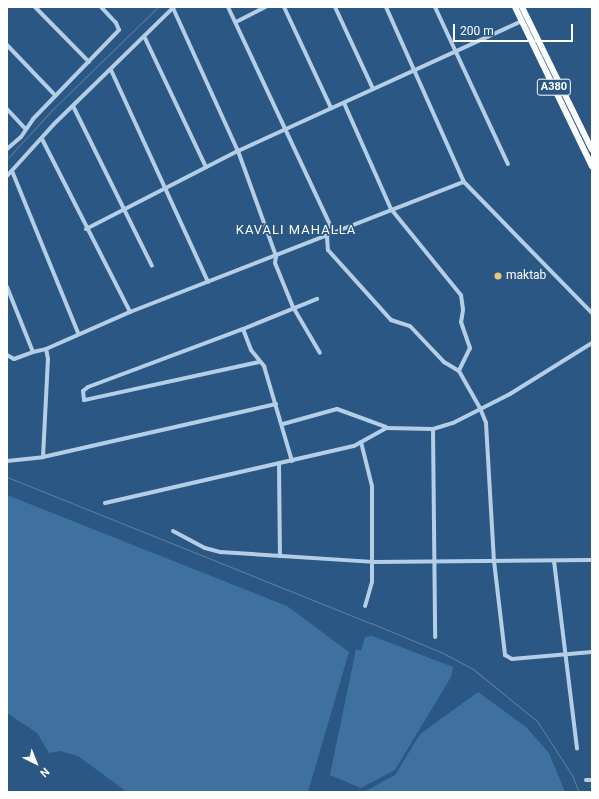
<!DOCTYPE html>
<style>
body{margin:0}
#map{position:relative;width:599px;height:799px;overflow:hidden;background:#2a5784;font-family:Roboto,sans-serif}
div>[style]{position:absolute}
.green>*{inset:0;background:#3f71a0}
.stream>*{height:1px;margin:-0.5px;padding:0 0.5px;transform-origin:0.5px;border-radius:0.5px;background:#5e7c9b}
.minor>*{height:4px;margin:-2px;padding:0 2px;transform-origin:2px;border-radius:2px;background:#b5cee7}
.trunk>*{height:6px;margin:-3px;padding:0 3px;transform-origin:3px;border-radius:3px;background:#fafcfe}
.dots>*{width:11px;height:11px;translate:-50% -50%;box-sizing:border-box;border:2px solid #2a5784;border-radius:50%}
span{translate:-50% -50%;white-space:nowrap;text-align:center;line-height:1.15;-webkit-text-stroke:3.5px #2a5784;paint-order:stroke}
.shield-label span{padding:1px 3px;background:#2a5784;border:1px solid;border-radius:3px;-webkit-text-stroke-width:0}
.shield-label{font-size:11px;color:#fff;font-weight:700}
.poi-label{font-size:12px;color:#fff}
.left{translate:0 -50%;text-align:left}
.neighbourhood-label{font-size:13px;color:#fff;letter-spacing:1px}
.frame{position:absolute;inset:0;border:8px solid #fff;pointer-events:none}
.north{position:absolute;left:16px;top:743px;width:40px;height:40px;-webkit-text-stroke:3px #2a5784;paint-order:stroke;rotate:137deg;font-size:11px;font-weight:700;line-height:16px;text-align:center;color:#fff}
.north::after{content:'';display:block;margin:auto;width:14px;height:18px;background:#fff;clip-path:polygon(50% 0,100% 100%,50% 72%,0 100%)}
.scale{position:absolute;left:453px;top:24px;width:120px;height:18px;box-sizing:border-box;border:2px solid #fff;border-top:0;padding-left:5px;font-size:12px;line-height:14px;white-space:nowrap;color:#fff;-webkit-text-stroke:3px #2a5784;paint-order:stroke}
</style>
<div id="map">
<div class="green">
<div style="clip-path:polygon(7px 495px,287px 606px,349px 652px,308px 792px,127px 792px,78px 756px,60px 751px,49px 753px,37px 733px,7px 713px)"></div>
<div style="clip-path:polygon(372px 636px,453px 667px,451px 677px,395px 770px,361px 788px,330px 775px,356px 649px,361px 651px,365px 637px)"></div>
<div style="clip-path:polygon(478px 692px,526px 727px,549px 753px,565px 792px,364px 792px,395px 775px,420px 734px)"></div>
</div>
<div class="stream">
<div style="left:7px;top:159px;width:68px;rotate:-47.4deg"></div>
<div style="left:53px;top:109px;width:146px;rotate:-44.2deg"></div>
<div style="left:7px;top:477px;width:392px;rotate:21.9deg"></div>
<div style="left:371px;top:623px;width:78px;rotate:22.6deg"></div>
<div style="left:443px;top:653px;width:34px;rotate:28deg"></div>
<div style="left:473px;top:669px;width:82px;rotate:39.1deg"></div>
<div style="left:537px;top:721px;width:64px;rotate:57.1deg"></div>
<div style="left:572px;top:775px;width:18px;rotate:68deg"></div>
</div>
<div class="minor">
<div style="left:35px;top:7px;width:77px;rotate:45.5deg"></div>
<div style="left:228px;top:7px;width:250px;rotate:64.9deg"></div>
<div style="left:284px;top:7px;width:111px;rotate:65deg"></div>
<div style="left:335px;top:7px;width:90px;rotate:65.1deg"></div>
<div style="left:386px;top:7px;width:192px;rotate:66deg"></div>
<div style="left:464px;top:182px;width:183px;rotate:45.7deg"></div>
<div style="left:435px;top:7px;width:173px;rotate:65.1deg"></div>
<div style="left:173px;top:8px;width:157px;rotate:65.6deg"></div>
<div style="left:238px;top:151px;width:112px;rotate:70.1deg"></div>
<div style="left:276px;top:256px;width:7px;rotate:98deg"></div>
<div style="left:275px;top:263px;width:48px;rotate:67.8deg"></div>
<div style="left:293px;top:307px;width:53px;rotate:59.6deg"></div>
<div style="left:236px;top:22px;width:34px;rotate:-27deg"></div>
<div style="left:144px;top:36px;width:145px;rotate:64.7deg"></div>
<div style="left:7px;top:45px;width:69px;rotate:46.2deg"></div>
<div style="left:111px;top:70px;width:233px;rotate:65.4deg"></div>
<div style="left:344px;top:103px;width:116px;rotate:66.1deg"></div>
<div style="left:391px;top:209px;width:111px;rotate:50.9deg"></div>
<div style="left:461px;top:295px;width:15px;rotate:82deg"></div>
<div style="left:463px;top:310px;width:12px;rotate:99deg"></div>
<div style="left:461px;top:322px;width:28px;rotate:71deg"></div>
<div style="left:470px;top:348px;width:25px;rotate:116deg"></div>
<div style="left:73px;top:106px;width:178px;rotate:63.7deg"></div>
<div style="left:7px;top:109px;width:26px;rotate:47deg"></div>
<div style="left:42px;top:139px;width:194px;rotate:63deg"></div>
<div style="left:7px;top:149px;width:18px;rotate:-41deg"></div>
<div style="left:21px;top:137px;width:22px;rotate:-56deg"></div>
<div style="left:33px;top:119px;width:124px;rotate:-46deg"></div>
<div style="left:119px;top:30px;width:8px;rotate:-113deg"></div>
<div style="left:116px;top:23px;width:22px;rotate:-133deg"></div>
<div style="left:12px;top:171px;width:175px;rotate:67.8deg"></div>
<div style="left:7px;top:176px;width:70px;rotate:-47.9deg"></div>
<div style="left:54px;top:124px;width:168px;rotate:-44.3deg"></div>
<div style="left:86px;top:229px;width:171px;rotate:-27.2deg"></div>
<div style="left:238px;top:151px;width:312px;rotate:-24.6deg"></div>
<div style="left:327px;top:237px;width:13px;rotate:86deg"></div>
<div style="left:328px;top:250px;width:94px;rotate:48deg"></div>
<div style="left:391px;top:320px;width:20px;rotate:18deg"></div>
<div style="left:410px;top:326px;width:50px;rotate:46.6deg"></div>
<div style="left:444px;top:362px;width:17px;rotate:31deg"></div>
<div style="left:459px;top:371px;width:43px;rotate:60.4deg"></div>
<div style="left:480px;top:408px;width:16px;rotate:68deg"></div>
<div style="left:486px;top:423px;width:138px;rotate:86.7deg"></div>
<div style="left:494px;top:561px;width:95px;rotate:83.3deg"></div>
<div style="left:505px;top:655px;width:8px;rotate:30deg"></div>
<div style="left:512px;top:659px;width:80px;rotate:-5deg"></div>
<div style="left:7px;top:287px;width:70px;rotate:68.2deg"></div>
<div style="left:33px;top:352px;width:13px;rotate:-13deg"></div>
<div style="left:243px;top:329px;width:22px;rotate:69deg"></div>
<div style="left:251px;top:350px;width:21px;rotate:51deg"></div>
<div style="left:264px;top:366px;width:99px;rotate:73.6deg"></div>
<div style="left:7px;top:355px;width:8px;rotate:30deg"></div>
<div style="left:14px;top:359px;width:20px;rotate:-20deg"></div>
<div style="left:259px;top:362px;width:179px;rotate:167.7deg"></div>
<div style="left:84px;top:400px;width:9px;rotate:-96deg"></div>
<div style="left:83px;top:391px;width:6px;rotate:-39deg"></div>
<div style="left:88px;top:387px;width:165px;rotate:-20.5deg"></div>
<div style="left:243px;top:329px;width:80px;rotate:-22.1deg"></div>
<div style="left:283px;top:424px;width:56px;rotate:-15.5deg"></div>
<div style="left:337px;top:409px;width:52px;rotate:20.2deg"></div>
<div style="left:433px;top:429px;width:208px;rotate:89.4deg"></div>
<div style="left:361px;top:442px;width:45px;rotate:76deg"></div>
<div style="left:372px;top:486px;width:96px;rotate:90deg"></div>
<div style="left:372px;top:582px;width:25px;rotate:106deg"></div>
<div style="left:43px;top:457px;width:98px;rotate:-87.1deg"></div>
<div style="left:48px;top:359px;width:10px;rotate:-101deg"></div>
<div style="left:46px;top:349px;width:92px;rotate:-23.8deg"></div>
<div style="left:130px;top:312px;width:358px;rotate:-21.3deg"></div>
<div style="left:7px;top:461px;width:36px;rotate:-6deg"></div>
<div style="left:43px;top:457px;width:239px;rotate:-12.8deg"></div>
<div style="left:279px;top:464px;width:92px;rotate:89.4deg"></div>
<div style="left:105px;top:503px;width:255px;rotate:-12.9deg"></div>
<div style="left:354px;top:446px;width:37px;rotate:-29deg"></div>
<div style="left:386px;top:428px;width:47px;rotate:1.2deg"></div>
<div style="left:433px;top:429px;width:21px;rotate:-17deg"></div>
<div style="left:453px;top:423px;width:64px;rotate:-27deg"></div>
<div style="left:510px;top:394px;width:97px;rotate:-31.9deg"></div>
<div style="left:173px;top:531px;width:36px;rotate:28deg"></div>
<div style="left:205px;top:548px;width:16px;rotate:15deg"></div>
<div style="left:220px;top:552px;width:153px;rotate:3.7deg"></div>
<div style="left:373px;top:562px;width:219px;rotate:-0.5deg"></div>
<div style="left:554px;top:561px;width:189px;rotate:83deg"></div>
<div style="left:586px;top:780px;width:6px"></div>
</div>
<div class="trunk">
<div style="left:515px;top:7px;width:177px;rotate:64.2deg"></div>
<div style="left:522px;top:7px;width:159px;rotate:63.9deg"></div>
</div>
<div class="dots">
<div style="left:498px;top:276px;background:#edc67d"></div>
</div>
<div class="shield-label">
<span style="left:554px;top:87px">A380</span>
</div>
<div class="poi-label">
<span class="left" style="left:506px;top:276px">maktab</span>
</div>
<div class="neighbourhood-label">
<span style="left:296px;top:230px">KAVALI MAHALLA</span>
</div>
<div class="frame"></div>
<div class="north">N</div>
<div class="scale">200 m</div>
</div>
